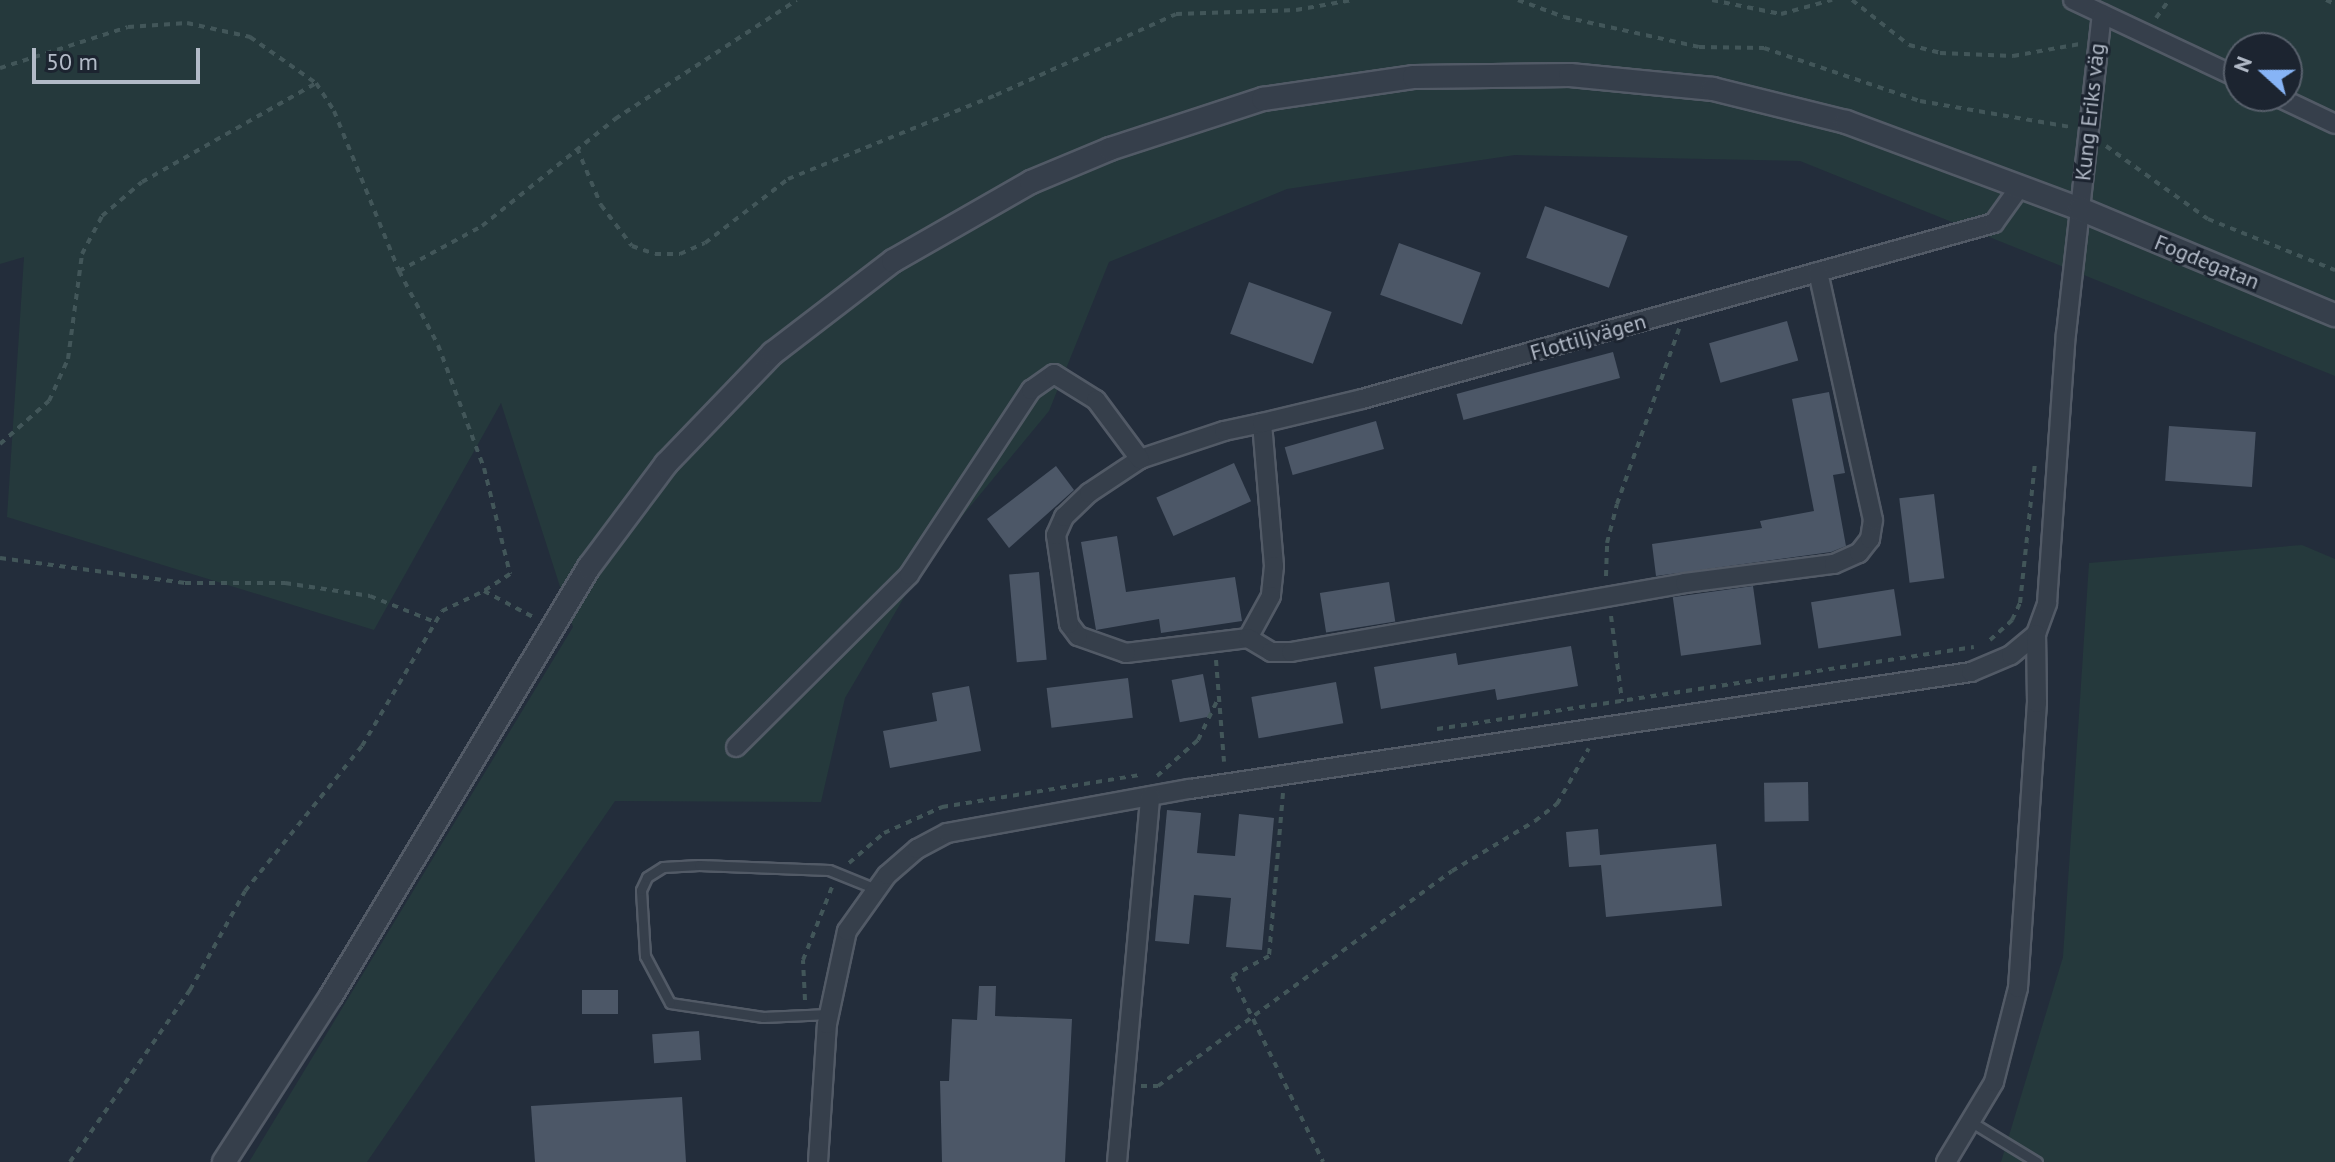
<!DOCTYPE html>
<meta charset="utf-8">
<style>
body{margin:0}
#map{position:relative;width:2335px;height:1162px;overflow:hidden;background:#232d3b;font-family:"PT Sans",sans-serif}
div>[style]{position:absolute}
.green>*{inset:0;background:#25393c}
.building>*{inset:0;background:#4c5767;transform-origin:0 0}
.path>*{height:4px;margin-top:-2px;transform-origin:0;background:repeating-linear-gradient(90deg,#425659 0 6px,transparent 0 12px)}
.roads{filter:drop-shadow(2px 0 #525a66) drop-shadow(-2px 0 #525a66) drop-shadow(0 2px #525a66) drop-shadow(0 -2px #525a66)}
.service>*{height:9px;margin:-4.5px;padding:0 4.5px;transform-origin:4.5px;border-radius:4.5px;background:#363f4b}
.minor>*{height:18px;margin:-9px;padding:0 9px;transform-origin:9px;border-radius:9px;background:#363f4b}
.tertiary>*{height:22px;margin:-11px;padding:0 11px;transform-origin:11px;border-radius:11px;background:#363f4b}
span{translate:-50% -50%;white-space:nowrap;text-align:center;line-height:1.15;-webkit-text-stroke:6px #1c2430;paint-order:stroke}
.street-label{font-size:22px;color:#b2bac7}
.north{position:absolute;left:2223px;top:32px;width:80px;height:80px;box-sizing:border-box;background:#1c2430;border:2px solid #58606c;border-radius:50%;rotate:291deg;font-size:22px;font-weight:700;line-height:32px;text-align:center;color:#b2bac7}
.north::after{content:'';display:block;margin:auto;width:28px;height:36px;background:#87b4f6;clip-path:polygon(50% 0,100% 100%,50% 72%,0 100%)}
.scale{position:absolute;left:32px;top:48px;width:168px;height:36px;box-sizing:border-box;border:4px solid #b2bac7;border-top:0;padding-left:10px;font-size:24px;line-height:28px;white-space:nowrap;color:#b2bac7;-webkit-text-stroke:6px #1c2430;paint-order:stroke}
</style>
<div id="map">
<div class="green">
<div style="clip-path:polygon(evenodd,0 0,2335px 0,2335px 376px,1800px 161px,1515px 155px,1287px 189px,1109px 262px,1049px 411px,926px 560px,845px 698px,821px 802px,615px 801px,367px 1162px,249px 1162px,573px 627px,501px 403px,374px 630px,7px 517px,24px 257px,0 264px,0 0,2239px 48px,2287px 48px,2287px 96px,2239px 96px,2239px 48px)"></div>
<div style="clip-path:polygon(2302px 545px,2335px 559px,2335px 1162px,2001px 1162px,2063px 957px,2089px 563px)"></div>
</div>
<div class="building">
<div style="left:1545px;top:206px;width:88px;height:55px;rotate:20deg"></div>
<div style="left:1399px;top:243px;width:87px;height:55px;rotate:20deg"></div>
<div style="left:1249px;top:282px;width:88px;height:55px;rotate:20deg"></div>
<div style="left:1787px;top:321px;width:41px;height:81px;rotate:74deg"></div>
<div style="left:1613px;top:352px;width:27px;height:162px;rotate:75deg"></div>
<div style="clip-path:polygon(1829px 392px,1845px 473px,1833px 475px,1846px 546px,1831px 552px,1656px 576px,1652px 544px,1762px 528px,1760px 521px,1814px 511px,1792px 399px)"></div>
<div style="left:1376px;top:421px;width:29px;height:95px;rotate:74deg"></div>
<div style="left:2169px;top:426px;width:87px;height:55px;rotate:4deg"></div>
<div style="left:1234px;top:463px;width:42px;height:85px;rotate:66deg"></div>
<div style="clip-path:polygon(1056px 466px,1074px 490px,1009px 548px,987px 519px)"></div>
<div style="left:1934px;top:494px;width:85px;height:35px;rotate:83deg"></div>
<div style="clip-path:polygon(1117px 536px,1126px 592px,1235px 577px,1242px 621px,1161px 633px,1159px 619px,1096px 630px,1081px 542px)"></div>
<div style="left:1039px;top:572px;width:88px;height:30px;rotate:85deg"></div>
<div style="left:1389px;top:582px;width:40px;height:70px;rotate:81deg"></div>
<div style="left:1753px;top:586px;width:59px;height:81px;rotate:82deg"></div>
<div style="left:1894px;top:589px;width:47px;height:84px;rotate:81deg"></div>
<div style="clip-path:polygon(1571px 646px,1578px 686px,1497px 700px,1495px 689px,1381px 709px,1374px 667px,1456px 653px,1458px 665px)"></div>
<div style="left:1203px;top:674px;width:43px;height:32px;rotate:79deg"></div>
<div style="left:1128px;top:678px;width:40px;height:82px;rotate:83deg"></div>
<div style="left:1336px;top:682px;width:42px;height:86px;rotate:80deg"></div>
<div style="clip-path:polygon(969px 686px,981px 751px,890px 768px,883px 731px,937px 721px,932px 693px)"></div>
<div style="left:1808px;top:782px;width:39px;height:44px;rotate:89deg"></div>
<div style="clip-path:polygon(1167px 810px,1201px 813px,1197px 853px,1235px 856px,1239px 814px,1274px 818px,1262px 950px,1226px 947px,1231px 898px,1194px 895px,1189px 944px,1155px 941px)"></div>
<div style="clip-path:polygon(1598px 829px,1600px 855px,1716px 844px,1722px 906px,1606px 917px,1601px 865px,1569px 867px,1566px 832px)"></div>
<div style="clip-path:polygon(979px 986px,996px 986px,995px 1016px,1072px 1019px,1065px 1162px,942px 1162px,940px 1081px,949px 1081px,952px 1019px,977px 1020px)"></div>
<div style="left:582px;top:990px;width:36px;height:24px"></div>
<div style="left:699px;top:1031px;width:29px;height:47px;rotate:86deg"></div>
<div style="clip-path:polygon(682px 1097px,686px 1162px,535px 1162px,531px 1106px)"></div>
</div>
<div class="path">
<div style="left:1518px;top:0;width:49px;rotate:20.3deg"></div>
<div style="left:1564px;top:17px;width:138px;rotate:12.5deg"></div>
<div style="left:1699px;top:47px;width:65px;rotate:0.9deg"></div>
<div style="left:1764px;top:48px;width:165px;rotate:18.8deg"></div>
<div style="left:1920px;top:101px;width:152px;rotate:9.8deg"></div>
<div style="left:1712px;top:0;width:70px;rotate:11.5deg"></div>
<div style="left:1781px;top:14px;width:53px;rotate:-15.4deg"></div>
<div style="left:1852px;top:0;width:73px;rotate:38.3deg"></div>
<div style="left:1909px;top:45px;width:32px;rotate:14deg"></div>
<div style="left:1940px;top:53px;width:73px;rotate:2.4deg"></div>
<div style="left:2013px;top:56px;width:68px;rotate:-10.2deg"></div>
<div style="left:2326px;top:0;width:10px;rotate:24deg"></div>
<div style="left:2156px;top:18px;width:22px;rotate:-54deg"></div>
<div style="left:0;top:68px;width:134px;rotate:-17.8deg"></div>
<div style="left:128px;top:27px;width:59px;rotate:-3.9deg"></div>
<div style="left:187px;top:23px;width:65px;rotate:12.5deg"></div>
<div style="left:250px;top:37px;width:80px;rotate:34.9deg"></div>
<div style="left:316px;top:83px;width:33px;rotate:57deg"></div>
<div style="left:334px;top:111px;width:173px;rotate:67.9deg"></div>
<div style="left:399px;top:271px;width:84px;rotate:62.2deg"></div>
<div style="left:438px;top:345px;width:131px;rotate:69.5deg"></div>
<div style="left:484px;top:468px;width:109px;rotate:76.2deg"></div>
<div style="left:510px;top:574px;width:31px;rotate:147deg"></div>
<div style="left:484px;top:591px;width:58px;rotate:27.9deg"></div>
<div style="left:2106px;top:146px;width:125px;rotate:35.6deg"></div>
<div style="left:2208px;top:219px;width:137px;rotate:21.9deg"></div>
<div style="left:577px;top:148px;width:62px;rotate:67.2deg"></div>
<div style="left:601px;top:205px;width:51px;rotate:52.9deg"></div>
<div style="left:632px;top:246px;width:24px;rotate:19deg"></div>
<div style="left:655px;top:254px;width:25px"></div>
<div style="left:680px;top:254px;width:27px;rotate:-24deg"></div>
<div style="left:705px;top:243px;width:105px;rotate:-37.6deg"></div>
<div style="left:788px;top:179px;width:224px;rotate:-22deg"></div>
<div style="left:996px;top:95px;width:197px;rotate:-24.2deg"></div>
<div style="left:1176px;top:14px;width:120px;rotate:-1.9deg"></div>
<div style="left:1296px;top:10px;width:57px;rotate:-10.1deg"></div>
<div style="left:399px;top:271px;width:94px;rotate:-28.5deg"></div>
<div style="left:482px;top:226px;width:171px;rotate:-38.8deg"></div>
<div style="left:615px;top:119px;width:217px;rotate:-33.2deg"></div>
<div style="left:0;top:444px;width:65px;rotate:-41.3deg"></div>
<div style="left:49px;top:401px;width:46px;rotate:-65.7deg"></div>
<div style="left:68px;top:359px;width:106px;rotate:-82.4deg"></div>
<div style="left:82px;top:254px;width:43px;rotate:-62.2deg"></div>
<div style="left:102px;top:216px;width:52px;rotate:-40.4deg"></div>
<div style="left:142px;top:182px;width:200px;rotate:-29.6deg"></div>
<div style="left:0;top:558px;width:187px;rotate:7.7deg"></div>
<div style="left:185px;top:583px;width:100px"></div>
<div style="left:285px;top:583px;width:86px;rotate:8.7deg"></div>
<div style="left:370px;top:596px;width:70px;rotate:21.8deg"></div>
<div style="left:1606px;top:576px;width:33px;rotate:-88deg"></div>
<div style="left:1607px;top:543px;width:40px;rotate:-75.6deg"></div>
<div style="left:1617px;top:504px;width:186px;rotate:-70.5deg"></div>
<div style="left:1611px;top:616px;width:86px;rotate:82.6deg"></div>
<div style="left:1990px;top:640px;width:30px;rotate:-42deg"></div>
<div style="left:2012px;top:620px;width:19px;rotate:-65deg"></div>
<div style="left:2020px;top:603px;width:142px;rotate:-83.9deg"></div>
<div style="left:1216px;top:660px;width:102px;rotate:85.5deg"></div>
<div style="left:1437px;top:729px;width:543px;rotate:-8.68deg"></div>
<div style="left:1157px;top:776px;width:55px;rotate:-41.3deg"></div>
<div style="left:1198px;top:740px;width:46px;rotate:-64deg"></div>
<div style="left:1283px;top:793px;width:164px;rotate:94.9deg"></div>
<div style="left:1269px;top:956px;width:42px;rotate:151.6deg"></div>
<div style="left:1232px;top:976px;width:207px;rotate:63.9deg"></div>
<div style="left:849px;top:863px;width:46px;rotate:-40.6deg"></div>
<div style="left:884px;top:833px;width:64px;rotate:-24.1deg"></div>
<div style="left:942px;top:807px;width:201px;rotate:-9.2deg"></div>
<div style="left:805px;top:1000px;width:40px;rotate:-92.9deg"></div>
<div style="left:803px;top:960px;width:79px;rotate:-68.3deg"></div>
<div style="left:1141px;top:1086px;width:17px"></div>
<div style="left:1158px;top:1086px;width:364px;rotate:-36.2deg"></div>
<div style="left:1452px;top:871px;width:97px;rotate:-31.1deg"></div>
<div style="left:1535px;top:821px;width:28px;rotate:-38deg"></div>
<div style="left:1557px;top:804px;width:64px;rotate:-60.3deg"></div>
<div style="left:70px;top:1162px;width:210px;rotate:-55.1deg"></div>
<div style="left:190px;top:990px;width:113px;rotate:-60.9deg"></div>
<div style="left:245px;top:891px;width:186px;rotate:-51.1deg"></div>
<div style="left:362px;top:746px;width:157px;rotate:-59.3deg"></div>
<div style="left:442px;top:611px;width:47px;rotate:-25.5deg"></div>
</div>
<div class="roads">
<div class="service">
<div style="left:829px;top:1014px;width:66px;rotate:177.4deg"></div>
<div style="left:763px;top:1017px;width:94px;rotate:-171.4deg"></div>
<div style="left:670px;top:1003px;width:53px;rotate:-118deg"></div>
<div style="left:645px;top:956px;width:66px;rotate:-93.5deg"></div>
<div style="left:641px;top:890px;width:14px;rotate:-65deg"></div>
<div style="left:647px;top:877px;width:19px;rotate:-32deg"></div>
<div style="left:663px;top:867px;width:36px;rotate:-3deg"></div>
<div style="left:699px;top:865px;width:130px;rotate:2.2deg"></div>
<div style="left:829px;top:870px;width:51px;rotate:22deg"></div>
<div style="left:1973px;top:1123px;width:75px;rotate:31.4deg"></div>
</div>
<div class="minor">
<div style="left:2073px;top:0;width:183px;rotate:25.2deg"></div>
<div style="left:2276px;top:96px;width:65px;rotate:25.4deg"></div>
<div style="left:1262px;top:423px;width:144px;rotate:85.2deg"></div>
<div style="left:1274px;top:566px;width:30px;rotate:96deg"></div>
<div style="left:1271px;top:596px;width:48px;rotate:118.7deg"></div>
<div style="left:1248px;top:638px;width:123px;rotate:173deg"></div>
<div style="left:1126px;top:653px;width:51px;rotate:-160.5deg"></div>
<div style="left:1078px;top:636px;width:15px;rotate:-127deg"></div>
<div style="left:1069px;top:624px;width:90px;rotate:-98.3deg"></div>
<div style="left:1056px;top:535px;width:20px;rotate:-66deg"></div>
<div style="left:1064px;top:517px;width:35px;rotate:-44deg"></div>
<div style="left:1089px;top:493px;width:61px;rotate:-33.7deg"></div>
<div style="left:1140px;top:459px;width:89px;rotate:-18.4deg"></div>
<div style="left:1224px;top:431px;width:39px;rotate:-12deg"></div>
<div style="left:1262px;top:423px;width:103px;rotate:-13.5deg"></div>
<div style="left:1362px;top:399px;width:656px;rotate:-15.56deg"></div>
<div style="left:1994px;top:223px;width:43px;rotate:-54.5deg"></div>
<div style="left:1248px;top:638px;width:27px;rotate:31deg"></div>
<div style="left:1271px;top:652px;width:20px"></div>
<div style="left:1291px;top:652px;width:400px;rotate:-9.9deg"></div>
<div style="left:1685px;top:583px;width:150px;rotate:-7.3deg"></div>
<div style="left:1834px;top:564px;width:27px;rotate:-24deg"></div>
<div style="left:1859px;top:553px;width:18px;rotate:-52deg"></div>
<div style="left:1870px;top:539px;width:19px;rotate:-81deg"></div>
<div style="left:1873px;top:520px;width:254px;rotate:-102.5deg"></div>
<div style="left:736px;top:747px;width:244px;rotate:-44.8deg"></div>
<div style="left:909px;top:575px;width:222px;rotate:-56.6deg"></div>
<div style="left:1031px;top:390px;width:28px;rotate:-35deg"></div>
<div style="left:1054px;top:374px;width:49px;rotate:31.8deg"></div>
<div style="left:1096px;top:400px;width:74px;rotate:53.3deg"></div>
<div style="left:818px;top:1162px;width:138px;rotate:-86.3deg"></div>
<div style="left:827px;top:1024px;width:95px;rotate:-77.9deg"></div>
<div style="left:847px;top:931px;width:69px;rotate:-54.5deg"></div>
<div style="left:887px;top:875px;width:40px;rotate:-41deg"></div>
<div style="left:917px;top:849px;width:34px;rotate:-28deg"></div>
<div style="left:947px;top:833px;width:247px;rotate:-10.3deg"></div>
<div style="left:1190px;top:789px;width:790px;rotate:-8.52deg"></div>
<div style="left:1971px;top:672px;width:43px;rotate:-23deg"></div>
<div style="left:2011px;top:655px;width:33px;rotate:-40deg"></div>
<div style="left:2036px;top:634px;width:33px;rotate:-70deg"></div>
<div style="left:2047px;top:603px;width:270px;rotate:-86deg"></div>
<div style="left:2066px;top:334px;width:322px;rotate:-83.6deg"></div>
<div style="left:1117px;top:1162px;width:367px;rotate:-84.8deg"></div>
<div style="left:1946px;top:1162px;width:93px;rotate:-59deg"></div>
<div style="left:1994px;top:1082px;width:97px;rotate:-75.7deg"></div>
<div style="left:2018px;top:988px;width:286px;rotate:-86.2deg"></div>
<div style="left:2037px;top:703px;width:69px;rotate:-90.8deg"></div>
</div>
<div class="tertiary">
<div style="left:224px;top:1162px;width:197px;rotate:-57.2deg"></div>
<div style="left:331px;top:996px;width:501px;rotate:-58.98deg"></div>
<div style="left:589px;top:567px;width:129px;rotate:-53.2deg"></div>
<div style="left:666px;top:464px;width:154px;rotate:-46.1deg"></div>
<div style="left:773px;top:353px;width:151px;rotate:-37.5deg"></div>
<div style="left:893px;top:261px;width:159px;rotate:-29.8deg"></div>
<div style="left:1031px;top:182px;width:86px;rotate:-22.7deg"></div>
<div style="left:1110px;top:149px;width:161px;rotate:-18.1deg"></div>
<div style="left:1263px;top:99px;width:153px;rotate:-8.3deg"></div>
<div style="left:1414px;top:77px;width:156px;rotate:-0.7deg"></div>
<div style="left:1570px;top:75px;width:144px;rotate:5.6deg"></div>
<div style="left:1713px;top:89px;width:137px;rotate:13.9deg"></div>
<div style="left:1846px;top:122px;width:250px;rotate:20.4deg"></div>
<div style="left:2080px;top:209px;width:276px;rotate:22.6deg"></div>
</div>
</div>
<div class="street-label">
<span style="left:2090px;top:112px;rotate:-84deg">Kung Eriks väg</span>
<span style="left:2207px;top:262px;rotate:22deg">Fogdegatan</span>
<span style="left:1588px;top:337px;rotate:-16deg">Flottiljvägen</span>
</div>
<div class="north">N</div>
<div class="scale">50 m</div>
</div>
